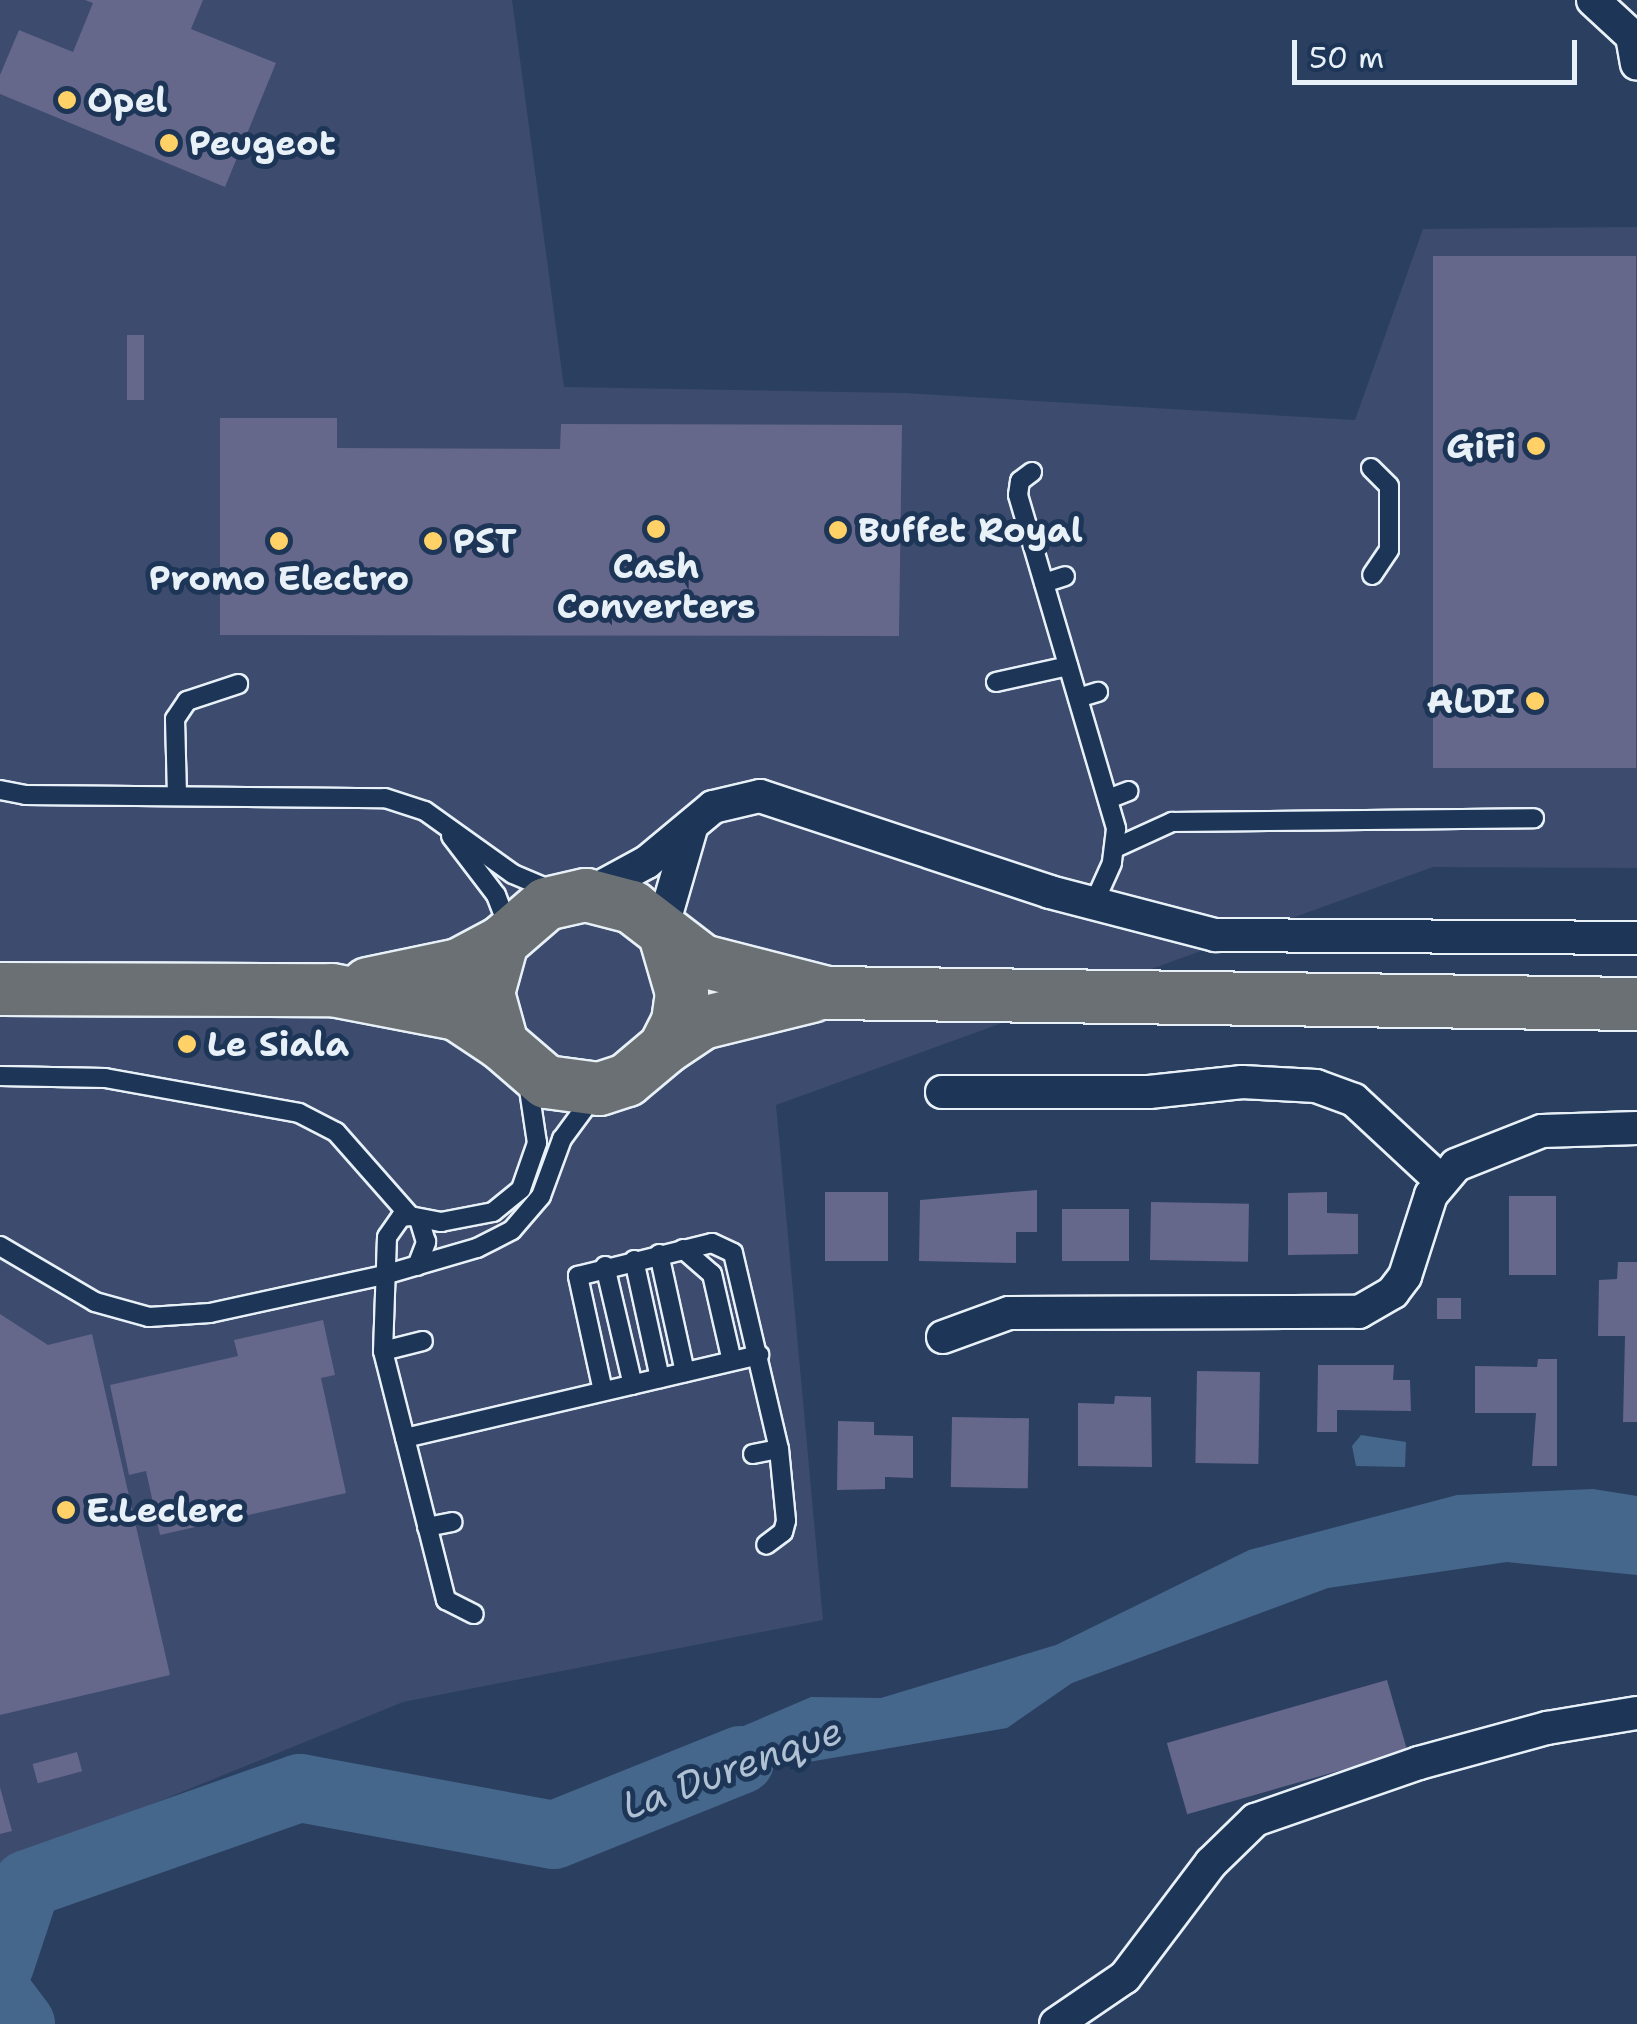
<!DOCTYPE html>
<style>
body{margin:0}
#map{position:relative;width:1637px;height:2024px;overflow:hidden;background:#2b3f61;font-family:"Shantell Sans",sans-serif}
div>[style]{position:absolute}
.built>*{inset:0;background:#3c4b6e}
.water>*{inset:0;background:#45678b}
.river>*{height:68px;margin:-34px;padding:0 34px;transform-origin:34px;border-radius:34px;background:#45678b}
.building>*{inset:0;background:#65678b;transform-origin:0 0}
.roads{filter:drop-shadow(2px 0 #e8f1f8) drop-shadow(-2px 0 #e8f1f8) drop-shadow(0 2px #e8f1f8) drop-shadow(0 -2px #e8f1f8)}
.service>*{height:18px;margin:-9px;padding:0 9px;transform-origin:9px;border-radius:9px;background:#1d3557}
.minor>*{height:32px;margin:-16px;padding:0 16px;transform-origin:16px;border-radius:16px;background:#1d3557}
.primary>*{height:52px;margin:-26px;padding:0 26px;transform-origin:26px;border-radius:26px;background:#6b7074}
.dots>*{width:28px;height:28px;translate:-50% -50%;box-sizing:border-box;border:5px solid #1d3557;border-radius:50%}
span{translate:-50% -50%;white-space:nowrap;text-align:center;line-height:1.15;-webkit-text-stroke:10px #1d3557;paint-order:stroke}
.poi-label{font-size:35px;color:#e8f1f8;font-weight:700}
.left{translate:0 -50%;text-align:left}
.right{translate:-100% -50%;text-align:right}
.water-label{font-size:38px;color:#afc1d2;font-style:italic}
.scale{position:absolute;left:1292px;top:40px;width:285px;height:45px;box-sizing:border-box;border:5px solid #e8f1f8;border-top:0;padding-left:12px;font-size:30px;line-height:35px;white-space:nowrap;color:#e8f1f8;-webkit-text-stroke:8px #1d3557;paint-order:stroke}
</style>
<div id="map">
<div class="built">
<div style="clip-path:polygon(0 0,512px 0,564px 387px,904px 393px,1355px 420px,1423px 229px,1637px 227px,1637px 868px,1433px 867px,776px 1105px,823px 1620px,403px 1702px,0 1866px)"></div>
</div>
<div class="water">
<div style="clip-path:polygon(1361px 1435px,1406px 1442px,1405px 1467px,1356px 1466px,1352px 1446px)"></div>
<div style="clip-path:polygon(1593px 1489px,1637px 1496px,1637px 1575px,1507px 1562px,1328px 1588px,1072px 1683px,1007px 1728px,745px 1773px,638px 1809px,734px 1730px,811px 1697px,881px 1698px,1056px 1645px,1249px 1550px,1457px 1495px)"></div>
</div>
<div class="river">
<div style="left:0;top:1965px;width:85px;rotate:-71.6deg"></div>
<div style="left:27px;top:1884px;width:289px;rotate:-19.4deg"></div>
<div style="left:300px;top:1788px;width:258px;rotate:10.5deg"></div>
<div style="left:554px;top:1835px;width:201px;rotate:-21.9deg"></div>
<div style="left:0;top:1996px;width:35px;rotate:53deg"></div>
</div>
<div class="building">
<div style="clip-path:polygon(85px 0,203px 0,191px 29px,276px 63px,225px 187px,0 94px,0 75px,19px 30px,73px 52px,93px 3px)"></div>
<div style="left:1433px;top:256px;width:203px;height:512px"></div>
<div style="left:127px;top:335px;width:17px;height:65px"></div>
<div style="clip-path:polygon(220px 418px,337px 418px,337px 448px,560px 449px,561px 424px,902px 425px,899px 636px,220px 635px)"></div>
<div style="clip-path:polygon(1037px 1190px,1037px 1232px,1016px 1232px,1016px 1263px,919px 1261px,920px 1200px)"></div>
<div style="left:825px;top:1192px;width:63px;height:69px"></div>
<div style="clip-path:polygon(1327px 1192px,1327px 1213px,1358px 1214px,1358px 1254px,1288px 1255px,1288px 1193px)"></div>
<div style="left:1556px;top:1196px;width:79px;height:47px;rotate:90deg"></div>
<div style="left:1151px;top:1202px;width:98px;height:58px;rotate:1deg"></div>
<div style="left:1062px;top:1209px;width:67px;height:52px"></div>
<div style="clip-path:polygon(1618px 1262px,1637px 1262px,1637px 1422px,1623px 1422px,1625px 1336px,1598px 1336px,1599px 1280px,1617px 1279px)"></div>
<div style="left:1461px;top:1298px;width:21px;height:24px;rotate:90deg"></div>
<div style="clip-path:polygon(0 1314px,48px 1345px,92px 1334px,170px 1675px,0 1715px)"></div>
<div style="clip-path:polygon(323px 1320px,335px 1375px,321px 1378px,346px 1493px,160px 1535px,146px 1471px,129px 1475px,110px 1385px,238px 1356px,234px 1340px)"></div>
<div style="clip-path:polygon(1538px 1359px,1557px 1359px,1557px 1466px,1532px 1466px,1536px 1413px,1475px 1413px,1475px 1366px,1537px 1367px)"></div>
<div style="clip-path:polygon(1318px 1365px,1394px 1365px,1393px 1380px,1410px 1380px,1411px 1411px,1337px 1410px,1337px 1432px,1317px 1432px)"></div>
<div style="left:1197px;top:1371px;width:63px;height:92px;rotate:1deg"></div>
<div style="clip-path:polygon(1115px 1396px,1151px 1397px,1152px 1467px,1078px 1466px,1078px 1403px,1114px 1404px)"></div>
<div style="left:952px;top:1417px;width:77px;height:70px;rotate:1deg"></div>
<div style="clip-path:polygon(838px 1421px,874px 1422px,874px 1435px,913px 1436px,913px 1478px,885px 1477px,885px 1489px,837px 1490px)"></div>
<div style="left:1387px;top:1680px;width:74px;height:229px;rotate:74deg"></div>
<div style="left:77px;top:1752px;width:20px;height:46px;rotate:75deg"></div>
<div style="clip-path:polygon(0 1787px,12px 1831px,0 1834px)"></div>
</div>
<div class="roads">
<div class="service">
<div style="left:1371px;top:468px;width:25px;rotate:45deg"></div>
<div style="left:1389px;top:486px;width:64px;rotate:90deg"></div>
<div style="left:1389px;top:550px;width:30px;rotate:124deg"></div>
<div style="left:1032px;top:472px;width:15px;rotate:143deg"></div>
<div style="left:1020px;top:481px;width:14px;rotate:98deg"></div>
<div style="left:1018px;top:495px;width:348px;rotate:73.6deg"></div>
<div style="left:1116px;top:829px;width:34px;rotate:97deg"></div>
<div style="left:1112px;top:863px;width:46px;rotate:114.3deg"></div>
<div style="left:1044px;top:583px;width:22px;rotate:-18deg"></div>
<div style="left:996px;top:682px;width:74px;rotate:-12.5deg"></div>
<div style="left:1078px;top:698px;width:21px;rotate:-17deg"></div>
<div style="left:0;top:790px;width:25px;rotate:11deg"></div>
<div style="left:25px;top:795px;width:360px;rotate:0.5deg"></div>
<div style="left:385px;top:798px;width:42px;rotate:18deg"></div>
<div style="left:425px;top:811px;width:108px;rotate:35.6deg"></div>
<div style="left:513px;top:874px;width:43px;rotate:23deg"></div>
<div style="left:177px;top:795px;width:76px;rotate:-91.5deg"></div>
<div style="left:175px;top:719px;width:22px;rotate:-56deg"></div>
<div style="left:187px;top:701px;width:54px;rotate:-18.4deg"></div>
<div style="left:1108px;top:799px;width:22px;rotate:-21deg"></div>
<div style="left:451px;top:836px;width:74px;rotate:52.7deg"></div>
<div style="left:496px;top:895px;width:34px;rotate:69deg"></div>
<div style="left:1115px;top:848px;width:63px;rotate:-24.5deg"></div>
<div style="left:1172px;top:822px;width:362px;rotate:-0.6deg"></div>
<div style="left:0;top:1076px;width:105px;rotate:1.1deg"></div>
<div style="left:105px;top:1078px;width:197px;rotate:10.2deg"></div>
<div style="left:299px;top:1113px;width:42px;rotate:27.2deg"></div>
<div style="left:336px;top:1132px;width:112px;rotate:48.6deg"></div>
<div style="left:410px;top:1216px;width:32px;rotate:11deg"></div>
<div style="left:441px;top:1222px;width:53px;rotate:-10.9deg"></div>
<div style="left:493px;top:1212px;width:36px;rotate:-39deg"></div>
<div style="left:521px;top:1189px;width:49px;rotate:-70.8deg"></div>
<div style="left:537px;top:1143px;width:61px;rotate:-98.5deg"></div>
<div style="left:410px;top:1216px;width:9px;rotate:174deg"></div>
<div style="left:401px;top:1217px;width:24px;rotate:125deg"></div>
<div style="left:387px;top:1237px;width:114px;rotate:92deg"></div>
<div style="left:383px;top:1351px;width:257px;rotate:75.8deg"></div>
<div style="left:446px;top:1600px;width:31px;rotate:27deg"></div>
<div style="left:0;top:1246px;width:110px;rotate:30.5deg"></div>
<div style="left:95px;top:1302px;width:56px;rotate:15.5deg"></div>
<div style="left:149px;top:1317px;width:61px;rotate:-3.8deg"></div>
<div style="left:210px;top:1313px;width:178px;rotate:-12.3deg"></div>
<div style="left:384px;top:1275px;width:97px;rotate:-16.2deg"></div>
<div style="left:477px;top:1248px;width:39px;rotate:-27deg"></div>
<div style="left:512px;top:1230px;width:45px;rotate:-49.5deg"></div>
<div style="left:541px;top:1196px;width:61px;rotate:-69.8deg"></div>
<div style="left:562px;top:1139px;width:56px;rotate:-53.7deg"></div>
<div style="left:683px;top:1249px;width:38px;rotate:41deg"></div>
<div style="left:712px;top:1274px;width:89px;rotate:77.1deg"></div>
<div style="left:659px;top:1254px;width:121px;rotate:77.6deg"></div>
<div style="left:634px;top:1260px;width:121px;rotate:77.6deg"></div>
<div style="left:417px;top:1266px;width:26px;rotate:-69deg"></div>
<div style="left:426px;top:1242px;width:24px;rotate:-107deg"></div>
<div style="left:605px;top:1266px;width:122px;rotate:76.8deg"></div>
<div style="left:383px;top:1351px;width:41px;rotate:-14deg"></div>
<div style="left:603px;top:1391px;width:118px;rotate:-102.3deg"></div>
<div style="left:578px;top:1276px;width:138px;rotate:-13.8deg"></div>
<div style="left:712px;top:1243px;width:23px;rotate:25deg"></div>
<div style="left:733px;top:1253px;width:201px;rotate:76.8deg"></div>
<div style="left:779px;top:1449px;width:72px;rotate:84.4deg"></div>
<div style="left:786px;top:1521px;width:11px;rotate:105deg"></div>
<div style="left:783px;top:1532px;width:21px;rotate:143deg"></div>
<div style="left:405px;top:1438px;width:364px;rotate:-13.2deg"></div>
<div style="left:753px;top:1454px;width:26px;rotate:-11deg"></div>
<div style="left:427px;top:1527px;width:26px;rotate:-11deg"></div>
</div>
<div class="minor">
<div style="left:1593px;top:0;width:53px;rotate:42.7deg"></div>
<div style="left:1632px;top:36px;width:28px;rotate:80deg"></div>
<div style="left:586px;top:895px;width:69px;rotate:-28.4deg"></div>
<div style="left:647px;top:862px;width:86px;rotate:-39.8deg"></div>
<div style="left:713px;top:807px;width:48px;rotate:-13.2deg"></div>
<div style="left:760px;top:796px;width:305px;rotate:18.3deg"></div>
<div style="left:1050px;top:892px;width:171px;rotate:14.6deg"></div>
<div style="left:1215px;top:935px;width:422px;rotate:0.4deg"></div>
<div style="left:661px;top:932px;width:108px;rotate:-73.9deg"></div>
<div style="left:942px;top:1092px;width:207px"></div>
<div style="left:1149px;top:1092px;width:94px;rotate:-6.1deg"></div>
<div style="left:1242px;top:1082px;width:74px;rotate:3.1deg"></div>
<div style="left:1316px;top:1086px;width:40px;rotate:20.2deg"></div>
<div style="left:1354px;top:1100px;width:117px;rotate:42.9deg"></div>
<div style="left:943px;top:1337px;width:70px;rotate:-20deg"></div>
<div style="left:1009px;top:1313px;width:350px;rotate:-0.2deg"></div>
<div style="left:1359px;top:1312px;width:39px;rotate:-30deg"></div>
<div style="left:1393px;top:1292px;width:20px;rotate:-53deg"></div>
<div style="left:1405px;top:1276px;width:85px;rotate:-72.2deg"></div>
<div style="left:1431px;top:1195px;width:39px;rotate:-50deg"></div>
<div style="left:1456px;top:1165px;width:92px;rotate:-21.6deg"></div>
<div style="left:1542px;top:1131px;width:95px;rotate:-1.8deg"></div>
<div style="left:1056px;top:2024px;width:83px;rotate:-34.3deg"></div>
<div style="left:1125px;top:1977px;width:143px;rotate:-53deg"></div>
<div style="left:1211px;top:1863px;width:62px;rotate:-44.3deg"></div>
<div style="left:1255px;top:1820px;width:174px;rotate:-19.2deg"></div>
<div style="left:1419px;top:1763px;width:133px;rotate:-15.3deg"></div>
<div style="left:1547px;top:1728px;width:91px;rotate:-9.5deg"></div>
</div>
<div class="primary">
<div style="left:666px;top:938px;width:57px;rotate:73.8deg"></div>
<div style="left:682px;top:993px;width:29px;rotate:98deg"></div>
<div style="left:678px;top:1022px;width:29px;rotate:117deg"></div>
<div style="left:665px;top:1048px;width:50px;rotate:139.9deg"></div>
<div style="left:627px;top:1080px;width:29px;rotate:162deg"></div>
<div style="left:599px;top:1089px;width:53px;rotate:-172.5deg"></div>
<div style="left:546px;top:1082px;width:58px;rotate:-139.2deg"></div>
<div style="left:502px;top:1044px;width:53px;rotate:-105.4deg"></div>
<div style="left:488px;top:993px;width:53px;rotate:-74.6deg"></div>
<div style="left:502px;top:942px;width:58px;rotate:-40.8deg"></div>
<div style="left:546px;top:904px;width:41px;rotate:-12.7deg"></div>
<div style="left:586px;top:895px;width:48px;rotate:14.6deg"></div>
<div style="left:632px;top:907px;width:88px;rotate:37.6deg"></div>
<div style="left:702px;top:961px;width:130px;rotate:14.3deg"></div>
<div style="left:828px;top:993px;width:809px;rotate:0.78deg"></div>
<div style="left:368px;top:984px;width:93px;rotate:-11.8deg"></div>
<div style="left:459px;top:965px;width:49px;rotate:-28.1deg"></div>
<div style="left:0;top:989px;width:332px;rotate:0.2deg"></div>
<div style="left:332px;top:990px;width:127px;rotate:10.9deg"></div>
<div style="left:457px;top:1014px;width:54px;rotate:33.7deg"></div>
<div style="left:665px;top:1048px;width:45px;rotate:-34deg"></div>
<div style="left:702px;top:1023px;width:113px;rotate:-13.8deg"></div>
</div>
</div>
<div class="dots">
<div style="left:67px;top:100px;background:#ffd166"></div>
<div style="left:169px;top:143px;background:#ffd166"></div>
<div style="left:1536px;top:446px;background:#ffd166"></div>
<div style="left:656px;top:529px;background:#ffd166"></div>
<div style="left:838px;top:530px;background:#ffd166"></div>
<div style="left:279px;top:541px;background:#ffd166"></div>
<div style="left:433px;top:541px;background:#ffd166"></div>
<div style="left:1535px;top:701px;background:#ffd166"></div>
<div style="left:187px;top:1044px;background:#ffd166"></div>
<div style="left:66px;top:1510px;background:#ffd166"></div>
</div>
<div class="poi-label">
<span class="left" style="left:87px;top:100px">Opel</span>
<span class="left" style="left:189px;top:143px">Peugeot</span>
<span class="right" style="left:1516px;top:446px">GiFi</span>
<span class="left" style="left:858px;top:530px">Buffet Royal</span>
<span class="left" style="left:453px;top:541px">PST</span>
<span style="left:656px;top:586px">Cash<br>Converters</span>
<span style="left:279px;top:578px">Promo Electro</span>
<span class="right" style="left:1515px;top:701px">ALDI</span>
<span class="left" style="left:207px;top:1044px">Le Siala</span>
<span class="left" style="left:86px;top:1510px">E.Leclerc</span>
</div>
<div class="water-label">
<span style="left:732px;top:1768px;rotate:-20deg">La Durenque</span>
</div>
<div class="scale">50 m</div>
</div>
